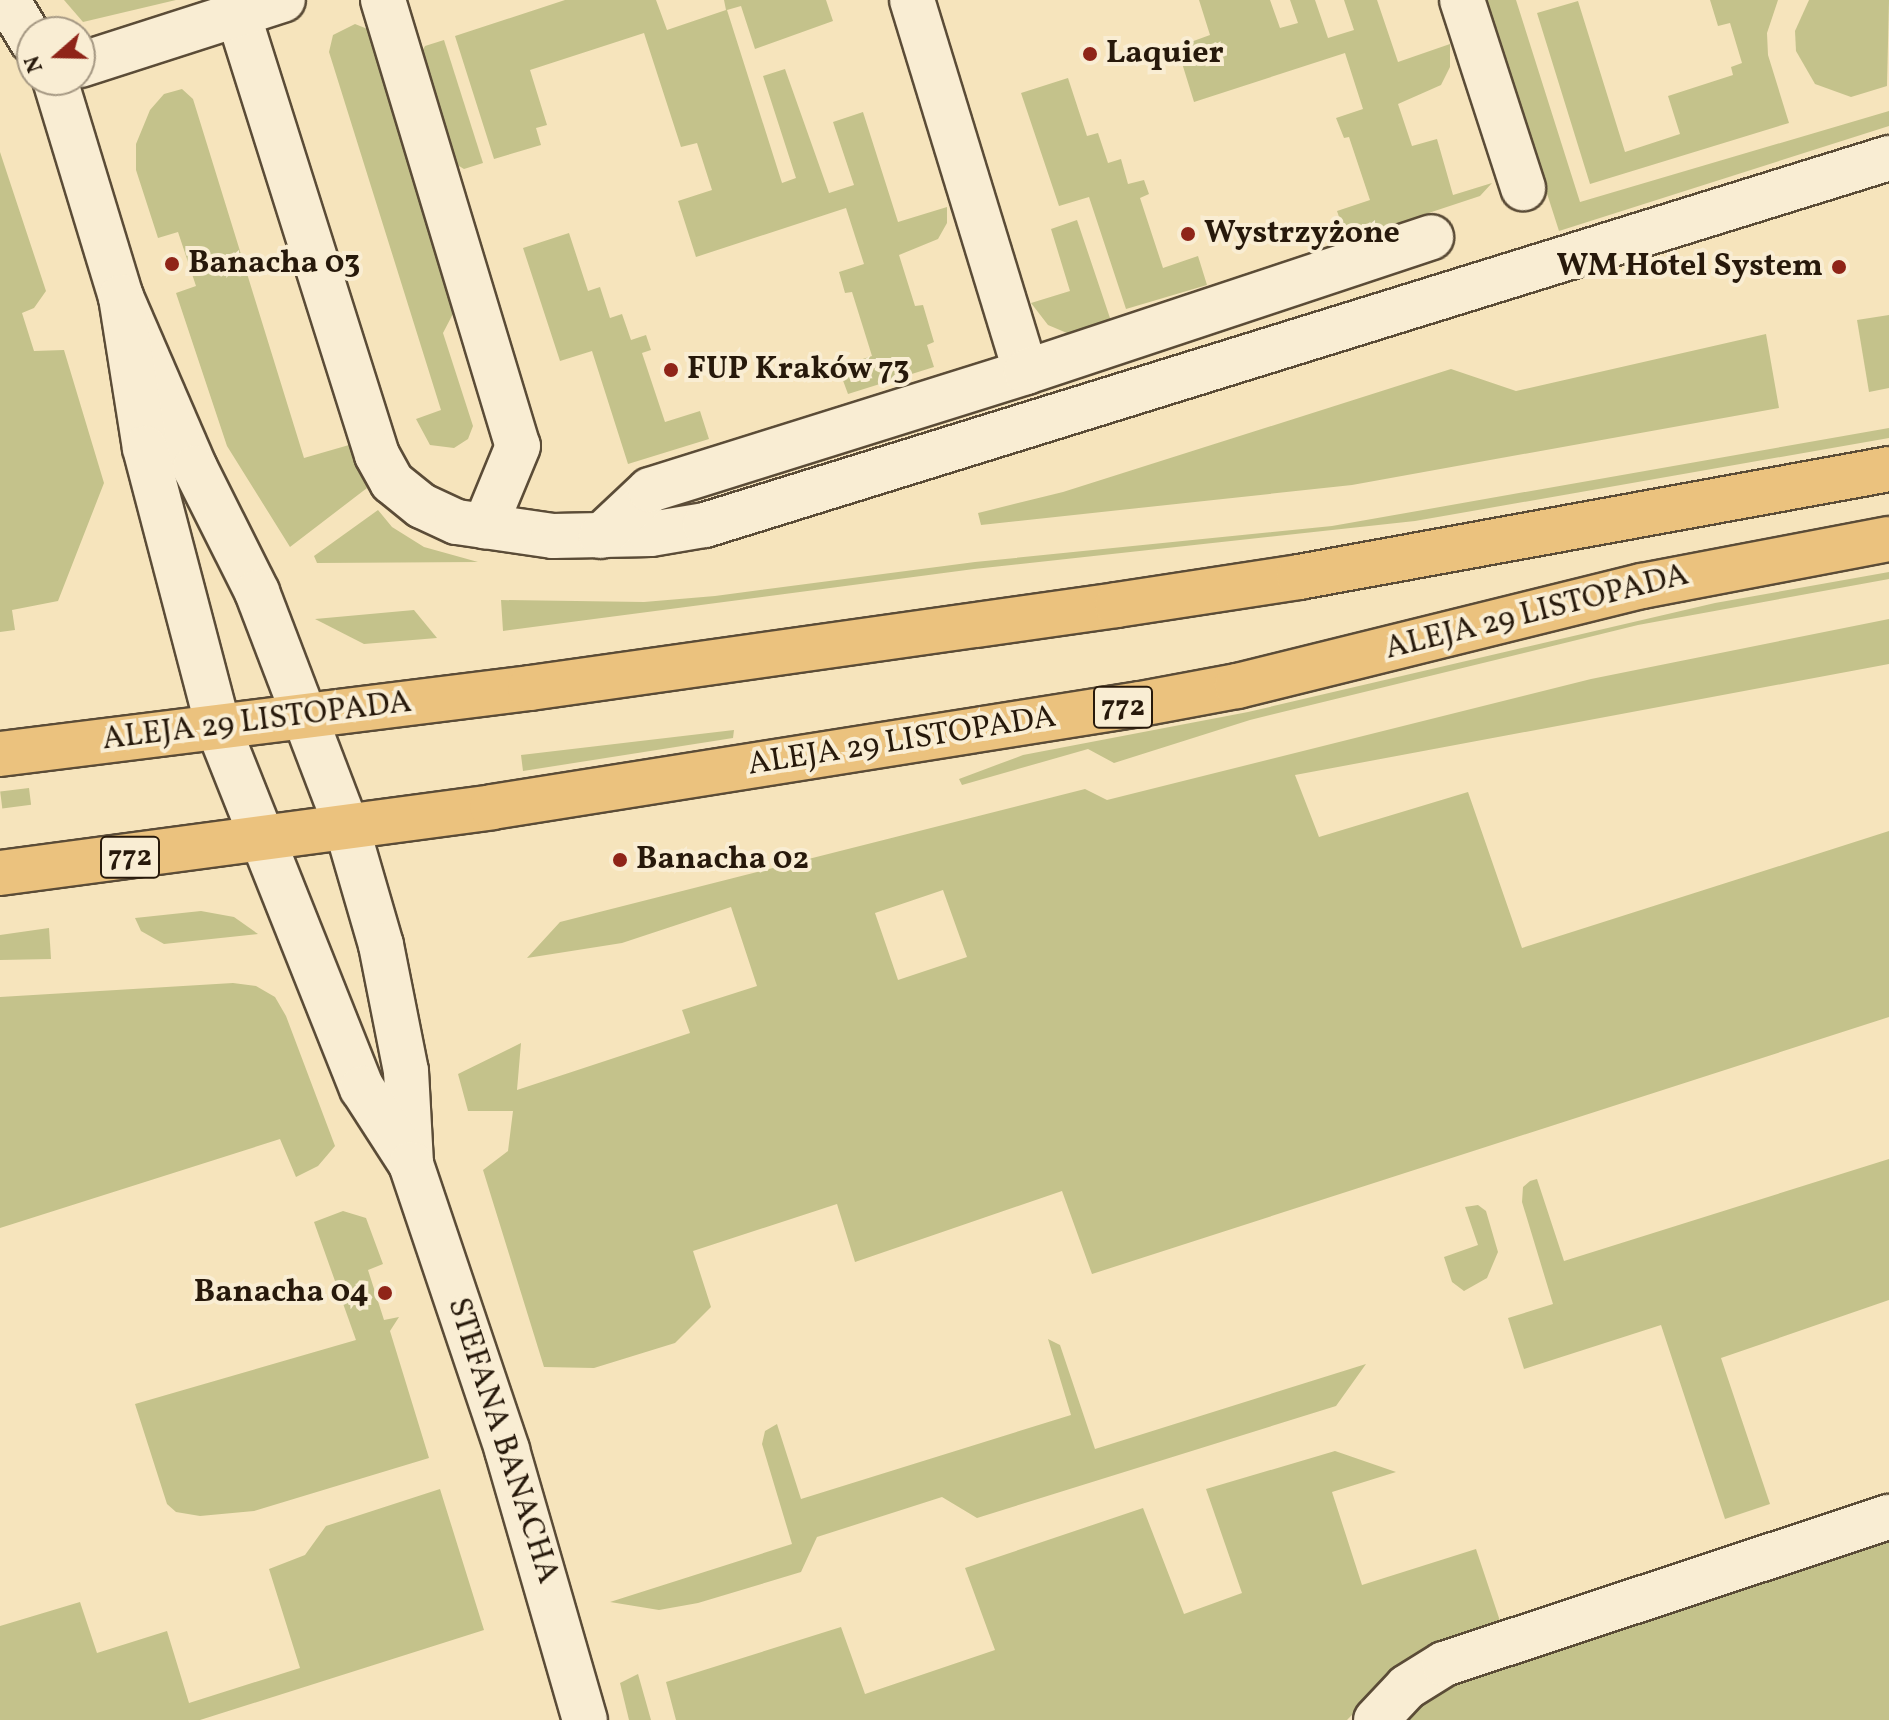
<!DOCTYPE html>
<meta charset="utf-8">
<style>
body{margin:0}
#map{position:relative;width:1889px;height:1720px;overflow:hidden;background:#f6e4bc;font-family:Vollkorn,serif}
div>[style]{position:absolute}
.green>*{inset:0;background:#c4c28b;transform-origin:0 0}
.roads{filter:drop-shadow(2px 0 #5b4c37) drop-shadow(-2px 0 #5b4c37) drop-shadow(0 2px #5b4c37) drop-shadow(0 -2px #5b4c37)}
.minor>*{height:44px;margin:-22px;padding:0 22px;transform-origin:22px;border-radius:22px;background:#f9edd3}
.major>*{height:44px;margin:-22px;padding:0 22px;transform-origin:22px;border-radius:22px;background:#ebc27e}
.dots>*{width:22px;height:22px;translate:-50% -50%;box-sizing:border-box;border:4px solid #f9edd3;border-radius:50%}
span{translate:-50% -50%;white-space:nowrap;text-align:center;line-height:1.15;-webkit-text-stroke:8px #f9edd3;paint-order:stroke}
.shield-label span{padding:2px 6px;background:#f9edd3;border:2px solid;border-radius:6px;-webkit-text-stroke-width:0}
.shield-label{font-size:30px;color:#27190b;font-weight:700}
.poi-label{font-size:32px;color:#27190b;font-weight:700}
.left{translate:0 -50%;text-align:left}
.right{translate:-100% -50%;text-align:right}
.street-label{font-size:32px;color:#27190b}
.north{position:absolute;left:16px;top:16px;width:80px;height:80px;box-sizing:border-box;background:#f9edd3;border:2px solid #a59883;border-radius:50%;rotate:250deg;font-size:22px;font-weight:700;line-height:32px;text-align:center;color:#27190b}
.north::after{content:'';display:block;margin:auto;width:28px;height:36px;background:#8f2418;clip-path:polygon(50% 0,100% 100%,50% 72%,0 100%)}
</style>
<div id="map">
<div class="green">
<div style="clip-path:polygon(64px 0,176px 0,83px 22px)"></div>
<div style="clip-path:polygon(565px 0,656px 0,667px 30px,726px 10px,724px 0,826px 0,833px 21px,755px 49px,741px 6px,727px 10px,782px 183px,796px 178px,763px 76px,785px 69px,829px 193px,854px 185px,833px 122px,863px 112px,898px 222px,947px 207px,947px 223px,938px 239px,899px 255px,915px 306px,923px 305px,934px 342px,927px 345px,934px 367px,848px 394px,838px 367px,872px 356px,852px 292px,845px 293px,839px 272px,864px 264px,846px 208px,696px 257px,678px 201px,712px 190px,697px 143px,681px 147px,644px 33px,530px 70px,547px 125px,536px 128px,541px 145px,494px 159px,455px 36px)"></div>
<div style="clip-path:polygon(1199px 0,1270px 0,1280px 28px,1298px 23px,1290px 0,1315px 0,1328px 38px,1354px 30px,1344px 0,1377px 0,1398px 62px,1450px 44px,1450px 67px,1441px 85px,1398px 104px,1412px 146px,1437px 139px,1453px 195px,1492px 183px,1480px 196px,1347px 240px,1337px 211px,1370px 200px,1349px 137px,1344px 138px,1336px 118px,1363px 109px,1345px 53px,1194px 102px,1177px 47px,1210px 35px)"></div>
<div style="clip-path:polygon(1485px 0,1516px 0,1580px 202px,1889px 111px,1889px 126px,1559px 231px)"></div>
<div style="clip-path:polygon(1710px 0,1778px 0,1767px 33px,1768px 55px,1789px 123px,1590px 184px,1537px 13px,1578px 1px,1625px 152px,1680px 134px,1668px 96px,1733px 75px,1731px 67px,1742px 63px,1730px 23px,1718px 26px)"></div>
<div style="clip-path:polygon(1809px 0,1889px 0,1887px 86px,1851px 97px,1815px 84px,1796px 51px,1795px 31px)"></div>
<div style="clip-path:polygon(355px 24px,370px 30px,456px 308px,443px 333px,473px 426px,468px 439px,454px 448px,430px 445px,416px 419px,441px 410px,329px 52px,333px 35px)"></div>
<div style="clip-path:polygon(444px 40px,483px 163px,464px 169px,454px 163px,420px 55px,425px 46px)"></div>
<div style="clip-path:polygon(1068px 78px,1087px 136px,1098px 133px,1108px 163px,1121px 159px,1128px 184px,1144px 180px,1149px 194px,1140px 198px,1163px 268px,1198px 256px,1207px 285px,1126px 309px,1089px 197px,1059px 206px,1021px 93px)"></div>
<div style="clip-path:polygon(182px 89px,193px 99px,304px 458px,349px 445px,367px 488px,290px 547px,227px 446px,176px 293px,196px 286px,178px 232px,158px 238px,136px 170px,136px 144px,150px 110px,164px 94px)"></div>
<div style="clip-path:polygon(0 152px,46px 291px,34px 308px,22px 313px,34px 351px,64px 350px,104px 483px,58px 601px,12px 610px,15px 630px,0 632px)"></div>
<div style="clip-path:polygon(1077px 220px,1112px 324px,1074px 336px,1048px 325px,1031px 303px,1070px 291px,1051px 229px)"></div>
<div style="clip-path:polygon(569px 233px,588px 291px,600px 287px,610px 318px,622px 314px,631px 340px,646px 335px,651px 350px,642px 353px,665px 422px,700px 411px,709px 439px,628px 464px,592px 351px,560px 361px,523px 248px)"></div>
<div style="clip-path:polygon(1889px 315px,1889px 388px,1869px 392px,1857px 320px)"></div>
<div style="clip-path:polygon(1766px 334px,1779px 408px,1352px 485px,981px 525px,978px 513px,1063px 492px,1451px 369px,1516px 391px)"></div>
<div style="clip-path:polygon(1889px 428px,1889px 438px,1415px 521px,974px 569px,503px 631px,501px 600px,644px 602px,715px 596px,975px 562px,1332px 526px)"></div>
<div style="clip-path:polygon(378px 510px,392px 527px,424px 547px,478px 562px,317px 563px,314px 556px)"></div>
<div style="clip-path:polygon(1889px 572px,1889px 579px,1638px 625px,1250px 720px,1114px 763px,1088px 749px,962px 785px,959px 779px,1023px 755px,1248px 712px,1715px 603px)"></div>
<div style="clip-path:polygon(414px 610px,437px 638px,364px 644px,315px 619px)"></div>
<div style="clip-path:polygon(evenodd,1889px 619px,1889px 664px,1295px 775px,1319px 837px,1468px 792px,1522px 948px,1889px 831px,1889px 1017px,1092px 1274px,1062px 1191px,855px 1262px,837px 1204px,693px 1251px,711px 1307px,675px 1343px,594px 1368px,544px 1367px,483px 1170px,508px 1151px,513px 1111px,468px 1111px,458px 1074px,521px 1043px,517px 1090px,690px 1033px,682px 1010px,757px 986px,731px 907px,622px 943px,527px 958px,560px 922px,1085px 789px,1107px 800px,1591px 679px,1889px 619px,943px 890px,967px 957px,898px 980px,875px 913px,943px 890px)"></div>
<div style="clip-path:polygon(734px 730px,733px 738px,523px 771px,521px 755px)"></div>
<div style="left:29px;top:788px;width:17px;height:29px;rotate:83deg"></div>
<div style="clip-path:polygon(201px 911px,234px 917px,258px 934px,164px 944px,141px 931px,135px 918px)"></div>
<div style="clip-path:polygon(49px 928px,51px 959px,0 960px,0 935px)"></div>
<div style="clip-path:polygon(233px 983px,256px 986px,275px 997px,286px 1016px,335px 1146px,318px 1166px,296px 1177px,280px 1139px,0 1228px,0 997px)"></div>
<div style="clip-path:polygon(1889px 1159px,1889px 1300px,1721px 1358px,1770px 1504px,1725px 1519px,1661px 1325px,1524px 1369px,1508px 1318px,1553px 1304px,1522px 1202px,1523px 1187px,1530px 1181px,1537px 1179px,1564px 1261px)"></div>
<div style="clip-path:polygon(1478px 1205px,1486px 1211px,1498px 1252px,1487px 1278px,1464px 1291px,1452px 1282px,1444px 1257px,1478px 1245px,1465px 1207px)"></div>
<div style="clip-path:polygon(343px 1211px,366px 1218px,383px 1264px,368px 1270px,384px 1320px,399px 1317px,390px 1331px,429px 1458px,254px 1511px,200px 1516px,176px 1512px,167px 1504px,135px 1404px,356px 1340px,314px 1222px)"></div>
<div style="clip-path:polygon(1048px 1339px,1060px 1345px,1095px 1449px,1366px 1364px,1336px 1406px,977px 1518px,942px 1497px,817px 1537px,801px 1572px,698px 1603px,659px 1610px,610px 1602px,792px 1544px,762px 1444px,765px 1431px,777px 1424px,801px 1499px,1071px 1415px)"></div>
<div style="clip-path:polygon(1335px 1451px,1396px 1472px,1332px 1492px,1362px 1585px,1476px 1549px,1502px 1627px,1402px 1664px,1347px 1720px,676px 1720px,666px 1682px,841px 1627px,865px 1694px,995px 1650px,965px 1568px,1143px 1508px,1184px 1614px,1242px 1593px,1206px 1489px)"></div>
<div style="clip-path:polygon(440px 1489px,484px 1630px,200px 1720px,0 1720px,0 1626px,80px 1602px,97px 1653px,167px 1631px,189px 1703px,300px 1668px,269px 1569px,305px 1555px,326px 1526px)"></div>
<div style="clip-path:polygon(1889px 1539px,1889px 1720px,1394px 1720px,1433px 1690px)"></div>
<div style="clip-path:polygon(638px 1674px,651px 1720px,629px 1720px,620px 1683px)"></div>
</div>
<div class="roads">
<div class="minor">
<div style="left:7px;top:0;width:48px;rotate:58.6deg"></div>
<div style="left:383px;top:0;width:466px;rotate:73.2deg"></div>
<div style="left:518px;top:446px;width:87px;rotate:112.4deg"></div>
<div style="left:912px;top:0;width:389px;rotate:73deg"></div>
<div style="left:1462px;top:0;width:198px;rotate:72deg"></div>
<div style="left:238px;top:14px;width:462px;rotate:72.5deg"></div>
<div style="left:377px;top:455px;width:31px;rotate:61deg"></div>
<div style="left:392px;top:482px;width:38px;rotate:39deg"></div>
<div style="left:422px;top:506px;width:38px;rotate:25deg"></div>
<div style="left:457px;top:522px;width:97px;rotate:8.3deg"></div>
<div style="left:553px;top:536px;width:98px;rotate:-1.2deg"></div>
<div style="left:651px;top:534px;width:55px;rotate:-9.5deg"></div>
<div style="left:705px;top:525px;width:1240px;rotate:-17.22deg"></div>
<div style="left:80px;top:65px;width:213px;rotate:-17.8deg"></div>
<div style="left:55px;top:80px;width:227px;rotate:73.1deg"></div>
<div style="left:121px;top:297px;width:186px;rotate:66.6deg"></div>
<div style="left:195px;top:468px;width:139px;rotate:63.4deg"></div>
<div style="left:257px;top:592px;width:253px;rotate:69.1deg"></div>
<div style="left:347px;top:828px;width:122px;rotate:73.8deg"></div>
<div style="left:381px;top:945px;width:128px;rotate:78.8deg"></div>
<div style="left:406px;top:1071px;width:93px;rotate:86.9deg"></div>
<div style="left:121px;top:297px;width:153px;rotate:81deg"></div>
<div style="left:145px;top:448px;width:288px;rotate:75.3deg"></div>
<div style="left:218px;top:727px;width:389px;rotate:68.3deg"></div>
<div style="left:362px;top:1088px;width:90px;rotate:57.2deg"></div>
<div style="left:411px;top:1164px;width:302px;rotate:71.4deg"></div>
<div style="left:507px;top:1450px;width:281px;rotate:73.9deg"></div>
<div style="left:601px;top:536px;width:67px;rotate:-43.2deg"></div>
<div style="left:650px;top:490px;width:394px;rotate:-17.4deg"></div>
<div style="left:1026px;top:372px;width:427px;rotate:-18.4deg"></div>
<div style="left:1376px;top:1720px;width:45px;rotate:-46.8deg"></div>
<div style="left:1407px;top:1687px;width:44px;rotate:-31.9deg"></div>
<div style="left:1444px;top:1664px;width:469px;rotate:-18.3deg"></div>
</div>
<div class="major">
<div style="left:0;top:754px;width:534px;rotate:-7.1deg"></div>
<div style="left:530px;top:688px;width:593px;rotate:-8.05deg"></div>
<div style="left:1117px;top:605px;width:184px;rotate:-8.7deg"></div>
<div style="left:1299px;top:577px;width:600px;rotate:-10.37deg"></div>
<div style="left:0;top:873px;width:496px;rotate:-7.6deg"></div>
<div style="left:492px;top:807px;width:656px;rotate:-9.03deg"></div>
<div style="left:1140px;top:704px;width:99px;rotate:-10.5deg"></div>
<div style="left:1237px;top:686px;width:417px;rotate:-13.9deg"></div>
<div style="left:1642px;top:586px;width:251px;rotate:-10.8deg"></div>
</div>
</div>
<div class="dots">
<div style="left:1090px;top:54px;background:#8f2418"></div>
<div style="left:1188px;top:234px;background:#8f2418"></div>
<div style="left:172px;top:264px;background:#8f2418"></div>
<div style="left:1839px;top:267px;background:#8f2418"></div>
<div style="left:671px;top:370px;background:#8f2418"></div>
<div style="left:620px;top:860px;background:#8f2418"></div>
<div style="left:385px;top:1293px;background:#8f2418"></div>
</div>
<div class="shield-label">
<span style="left:1123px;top:707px">772</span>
<span style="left:130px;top:857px">772</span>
</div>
<div class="poi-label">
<span class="left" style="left:1106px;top:54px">Laquier</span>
<span class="left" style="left:1204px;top:234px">Wystrzyżone</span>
<span class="left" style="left:188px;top:264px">Banacha 03</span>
<span class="right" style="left:1823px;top:267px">WM Hotel System</span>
<span class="left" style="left:687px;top:370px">FUP Kraków 73</span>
<span class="left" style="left:636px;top:860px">Banacha 02</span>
<span class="right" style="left:369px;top:1293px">Banacha 04</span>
</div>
<div class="street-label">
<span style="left:1537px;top:613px;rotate:-14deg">ALEJA 29 LISTOPADA</span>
<span style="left:257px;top:722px;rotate:-7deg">ALEJA 29 LISTOPADA</span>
<span style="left:902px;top:742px;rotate:-9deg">ALEJA 29 LISTOPADA</span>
<span style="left:502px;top:1441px;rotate:72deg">STEFANA BANACHA</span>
</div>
<div class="north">N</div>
</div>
